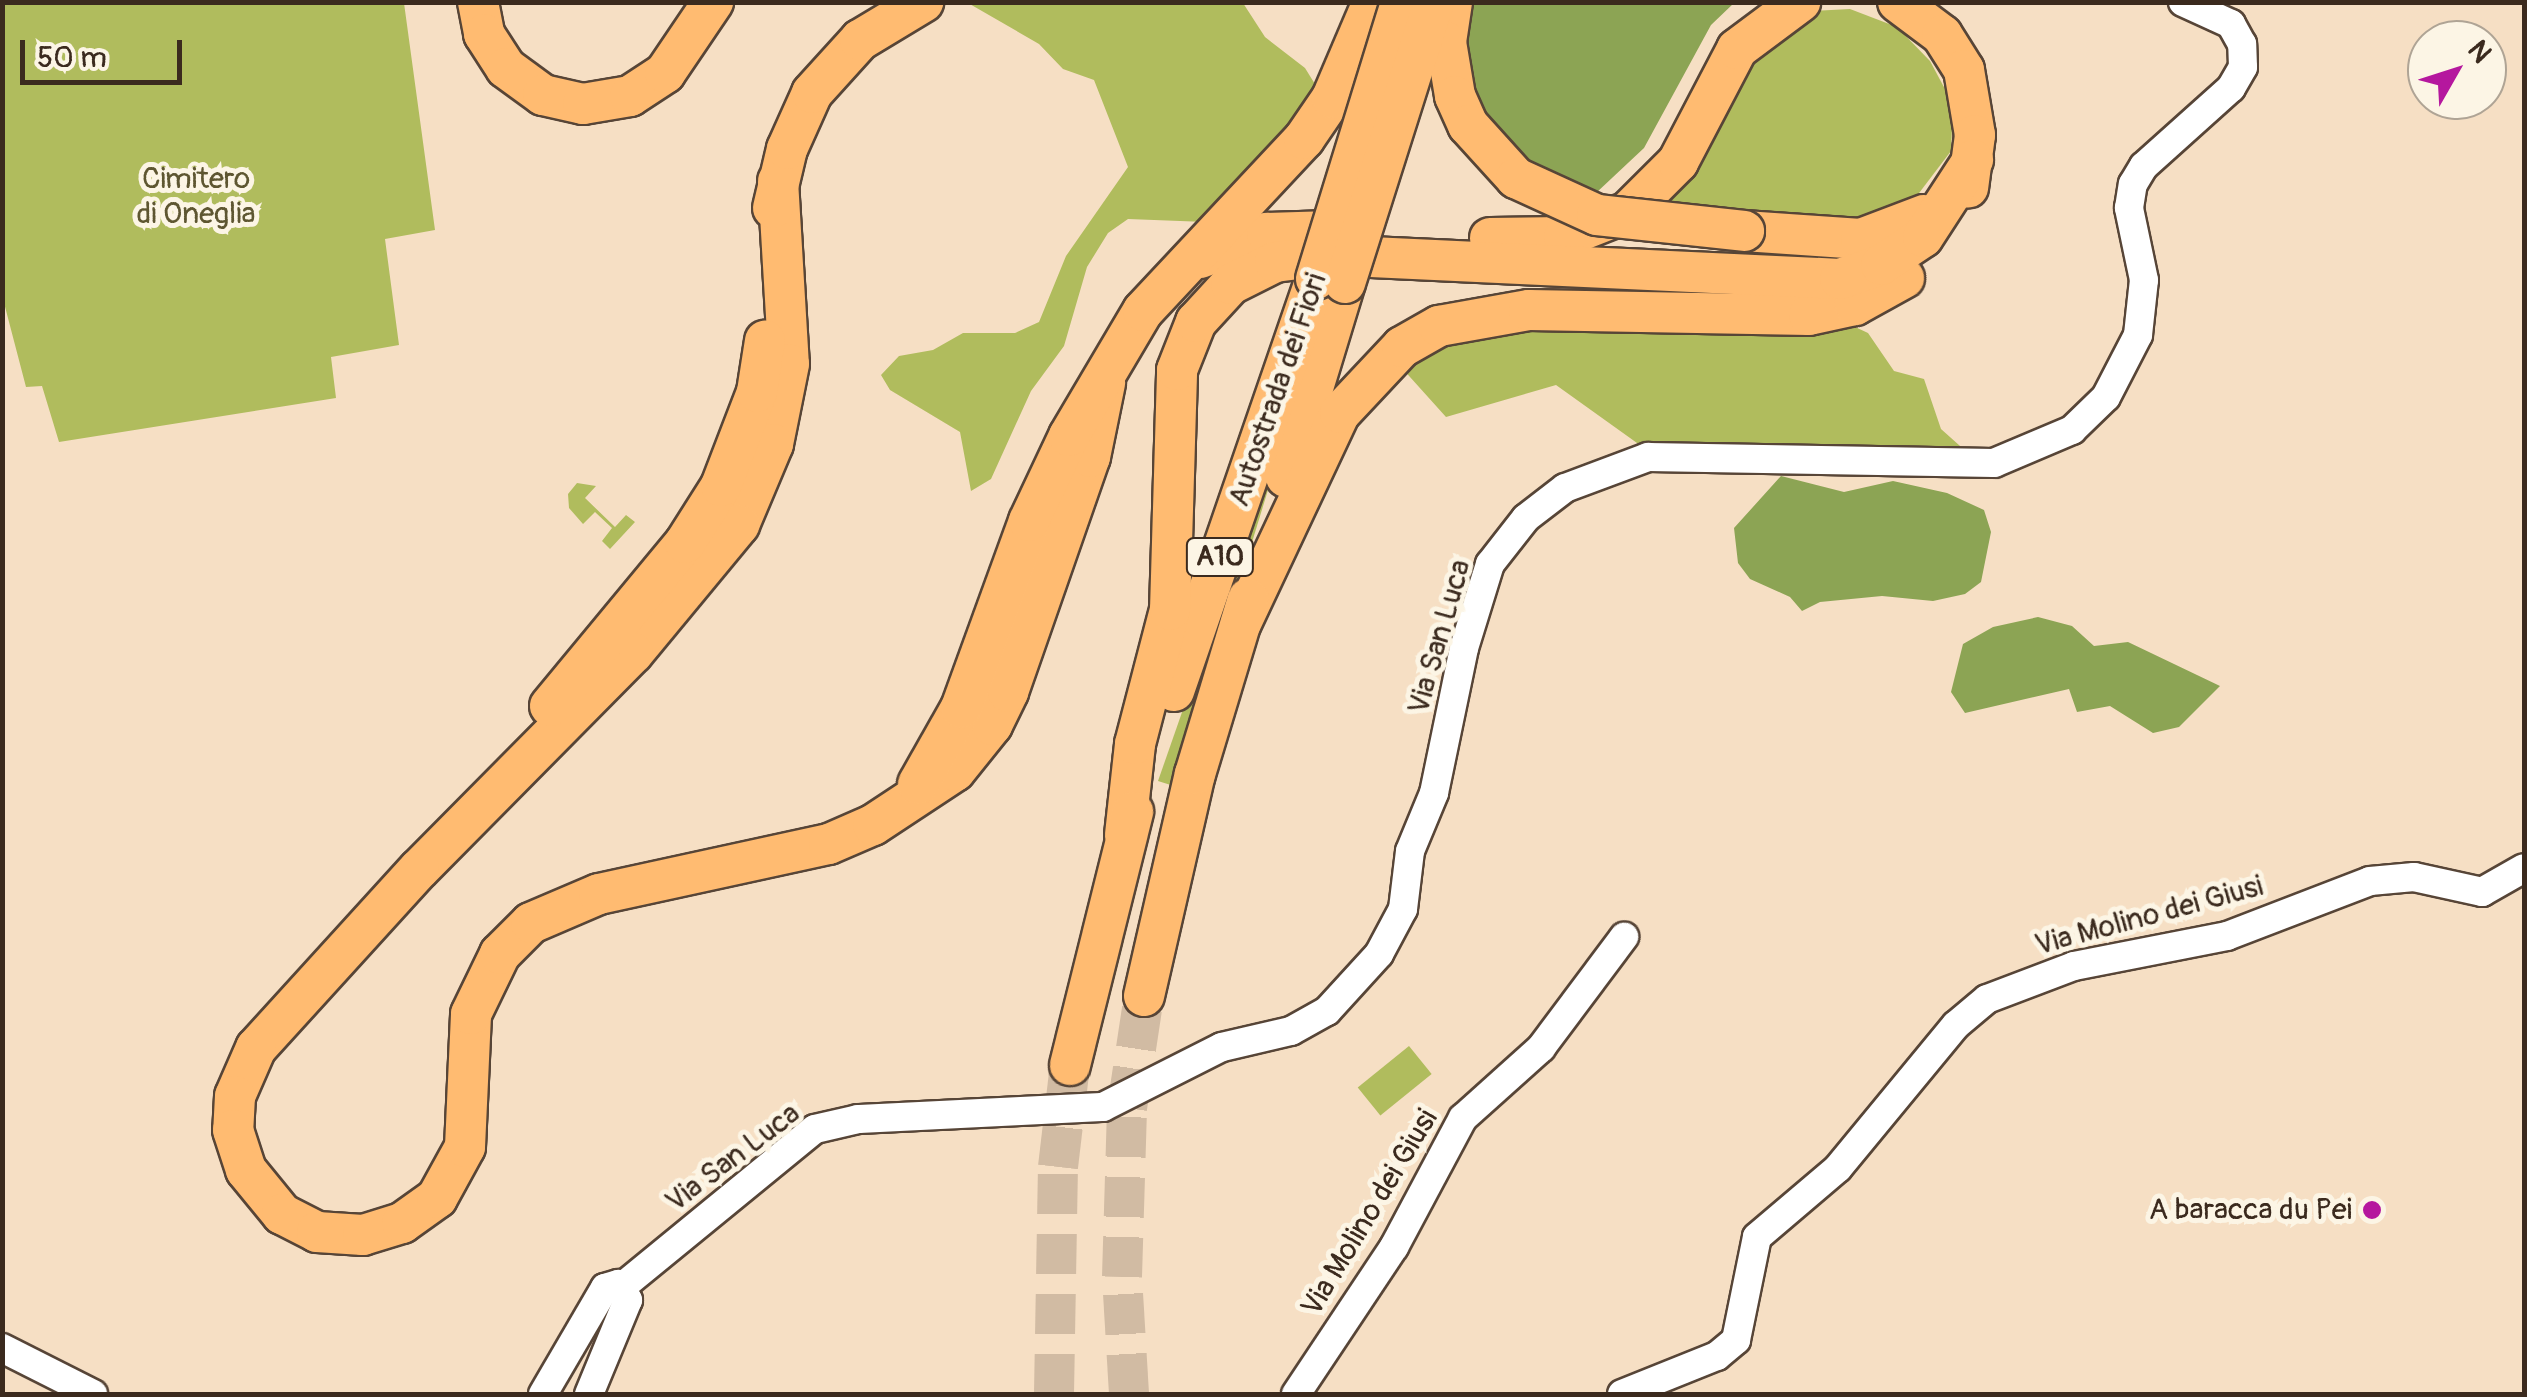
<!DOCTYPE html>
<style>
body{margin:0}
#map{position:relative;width:2527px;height:1397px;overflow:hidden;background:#f6dfc4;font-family:Pangolin,sans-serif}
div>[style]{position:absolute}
.green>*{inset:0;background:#b0bc5d;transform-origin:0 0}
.forest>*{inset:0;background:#8ca454}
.highway-tunnel>*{height:40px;margin-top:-20px;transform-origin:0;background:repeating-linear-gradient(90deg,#d1bba3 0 40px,transparent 0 60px)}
.roads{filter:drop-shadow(2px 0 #574537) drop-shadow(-2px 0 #574537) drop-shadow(0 2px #574537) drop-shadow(0 -2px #574537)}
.minor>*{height:28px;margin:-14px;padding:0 14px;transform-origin:14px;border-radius:14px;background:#fff}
.highway>*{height:40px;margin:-20px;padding:0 20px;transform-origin:20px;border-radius:20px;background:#ffbb71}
.bridges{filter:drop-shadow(2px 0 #574537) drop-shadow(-2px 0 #574537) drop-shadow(0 2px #574537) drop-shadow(0 -2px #574537)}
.highway-bridge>*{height:40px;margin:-20px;padding:0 20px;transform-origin:20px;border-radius:20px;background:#ffbb71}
.dots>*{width:28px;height:28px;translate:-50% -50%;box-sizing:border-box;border:5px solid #fcf5e5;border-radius:50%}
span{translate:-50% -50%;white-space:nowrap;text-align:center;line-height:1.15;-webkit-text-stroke:10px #fcf5e5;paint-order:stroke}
.shield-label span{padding:2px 8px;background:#fcf5e5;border:2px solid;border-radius:8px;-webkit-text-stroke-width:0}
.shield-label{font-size:28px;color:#3b2a1e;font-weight:700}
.park-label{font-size:30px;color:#5e5631}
.street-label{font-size:30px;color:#3b2a1e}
.poi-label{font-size:30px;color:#3b2a1e}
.right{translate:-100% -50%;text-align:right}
.frame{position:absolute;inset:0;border:5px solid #3b2a1e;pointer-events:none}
.north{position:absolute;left:2407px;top:20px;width:100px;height:100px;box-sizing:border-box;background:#fcf5e5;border:2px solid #afa495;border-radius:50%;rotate:51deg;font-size:28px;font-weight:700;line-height:40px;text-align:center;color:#3b2a1e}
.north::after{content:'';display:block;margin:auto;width:35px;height:45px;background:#b5179e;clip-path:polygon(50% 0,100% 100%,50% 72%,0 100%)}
.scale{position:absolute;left:20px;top:40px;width:162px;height:45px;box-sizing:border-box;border:5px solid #3b2a1e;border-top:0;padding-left:12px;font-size:30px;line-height:35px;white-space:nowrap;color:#3b2a1e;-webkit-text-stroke:8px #fcf5e5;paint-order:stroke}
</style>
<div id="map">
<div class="green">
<div style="clip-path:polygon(3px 2px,404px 3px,435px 230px,385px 239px,399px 345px,331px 357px,336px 398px,59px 442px,42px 386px,26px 387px,3px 299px)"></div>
<div style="clip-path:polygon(968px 3px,1243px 3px,1265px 37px,1305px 68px,1318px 89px,1303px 122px,1206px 222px,1128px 219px,1108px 233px,1087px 267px,1064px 346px,1031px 391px,991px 479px,971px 491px,960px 432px,890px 390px,881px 375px,899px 356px,933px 350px,963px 333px,1015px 333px,1039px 322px,1066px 256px,1128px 167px,1094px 80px,1063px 69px,1039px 44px)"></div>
<div style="clip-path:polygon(1850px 9px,1897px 27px,1930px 61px,1953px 104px,1951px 151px,1913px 201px,1859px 226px,1663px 202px,1754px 54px,1812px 11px)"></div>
<div style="clip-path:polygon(1853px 326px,1868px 333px,1894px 371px,1924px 379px,1941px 429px,1969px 454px,1644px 448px,1556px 385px,1446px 417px,1401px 367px,1445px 342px,1530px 330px)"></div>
<div style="clip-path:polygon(577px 483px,596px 486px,585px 498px,615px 527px,626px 515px,635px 522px,610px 549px,602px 541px,612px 528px,595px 512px,583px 524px,569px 508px,568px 494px)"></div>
<div style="clip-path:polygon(1260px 489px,1268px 490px,1177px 787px,1158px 781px)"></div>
<div style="left:1409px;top:1046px;width:36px;height:66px;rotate:51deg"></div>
</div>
<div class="forest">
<div style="clip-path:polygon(1464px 3px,1734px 3px,1711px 25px,1644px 148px,1596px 193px,1548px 179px,1491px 131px,1472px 85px)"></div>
<div style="clip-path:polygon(1781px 476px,1844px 492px,1893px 481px,1947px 493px,1984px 510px,1991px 532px,1981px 582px,1965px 594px,1933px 601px,1882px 596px,1820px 602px,1802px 611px,1790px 597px,1750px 579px,1738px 563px,1734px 528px)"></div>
<div style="clip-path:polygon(2038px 617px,2072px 626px,2094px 646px,2128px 642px,2220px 686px,2179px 727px,2153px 733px,2110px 706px,2077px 712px,2069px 689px,1965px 713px,1951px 692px,1963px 644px,1993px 627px)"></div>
</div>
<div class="highway-tunnel">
<div style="left:1054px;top:1394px;width:227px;rotate:-89deg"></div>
<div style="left:1058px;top:1167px;width:103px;rotate:-83.3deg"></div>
<div style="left:1129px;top:1394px;width:117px;rotate:-93.4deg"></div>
<div style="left:1122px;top:1277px;width:169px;rotate:-88.3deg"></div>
<div style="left:1127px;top:1108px;width:113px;rotate:-81.4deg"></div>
</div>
<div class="roads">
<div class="minor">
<div style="left:623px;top:1286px;width:248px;rotate:-39.3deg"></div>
<div style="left:815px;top:1129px;width:44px;rotate:-13.1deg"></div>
<div style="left:858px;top:1119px;width:245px;rotate:-2.8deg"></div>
<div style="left:1103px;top:1107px;width:133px;rotate:-26.8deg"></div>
<div style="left:1222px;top:1047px;width:71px;rotate:-13.1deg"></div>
<div style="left:1291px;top:1031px;width:41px;rotate:-29.1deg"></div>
<div style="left:1327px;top:1011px;width:77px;rotate:-47.6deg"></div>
<div style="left:1379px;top:954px;width:51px;rotate:-61.9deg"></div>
<div style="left:1403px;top:909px;width:58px;rotate:-83.1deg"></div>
<div style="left:1410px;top:851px;width:63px;rotate:-67.5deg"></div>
<div style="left:1434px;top:793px;width:148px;rotate:-78.3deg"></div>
<div style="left:1464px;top:648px;width:88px;rotate:-72.8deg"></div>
<div style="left:1490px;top:564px;width:58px;rotate:-52deg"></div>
<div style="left:1526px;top:518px;width:49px;rotate:-37.6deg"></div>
<div style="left:1565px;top:488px;width:89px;rotate:-20.5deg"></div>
<div style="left:1648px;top:457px;width:346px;rotate:1deg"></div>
<div style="left:1994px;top:463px;width:85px;rotate:-22.9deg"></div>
<div style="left:2072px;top:430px;width:47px;rotate:-44.1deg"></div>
<div style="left:2106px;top:397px;width:70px;rotate:-62.7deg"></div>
<div style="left:2138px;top:335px;width:55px;rotate:-83.8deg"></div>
<div style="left:2144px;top:280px;width:74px;rotate:-101.8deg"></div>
<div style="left:2129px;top:208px;width:24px;rotate:-81deg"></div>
<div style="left:2133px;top:184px;width:21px;rotate:-59deg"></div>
<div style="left:2144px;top:166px;width:117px;rotate:-41.9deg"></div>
<div style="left:2231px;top:88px;width:24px;rotate:-60deg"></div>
<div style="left:2243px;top:67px;width:23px;rotate:-92deg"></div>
<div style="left:2242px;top:44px;width:23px;rotate:-119deg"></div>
<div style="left:2231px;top:24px;width:53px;rotate:-155.4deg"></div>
<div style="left:2px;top:1348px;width:102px;rotate:26.8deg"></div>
<div style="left:543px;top:1394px;width:123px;rotate:-59.7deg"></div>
<div style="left:605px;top:1288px;width:14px;rotate:-17deg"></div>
<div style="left:618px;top:1284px;width:19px;rotate:58deg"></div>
<div style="left:628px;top:1300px;width:102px;rotate:112.5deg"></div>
<div style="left:1296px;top:1394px;width:177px;rotate:-56.3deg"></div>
<div style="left:1394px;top:1247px;width:146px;rotate:-61.9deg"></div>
<div style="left:1463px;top:1118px;width:105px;rotate:-41.9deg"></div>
<div style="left:1541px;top:1048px;width:139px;rotate:-53.2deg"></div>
<div style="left:1622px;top:1394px;width:102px;rotate:-21.8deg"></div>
<div style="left:1717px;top:1356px;width:25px;rotate:-40deg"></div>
<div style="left:1736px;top:1340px;width:105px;rotate:-78.5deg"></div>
<div style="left:1757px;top:1237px;width:106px;rotate:-40.4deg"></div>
<div style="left:1838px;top:1168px;width:185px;rotate:-50.5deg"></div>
<div style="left:1956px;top:1025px;width:40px;rotate:-40deg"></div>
<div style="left:1987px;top:999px;width:93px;rotate:-20.8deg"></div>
<div style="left:2074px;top:966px;width:156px;rotate:-11.1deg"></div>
<div style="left:2227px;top:936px;width:153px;rotate:-21deg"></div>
<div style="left:2370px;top:881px;width:44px;rotate:-5.2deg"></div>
<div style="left:2414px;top:877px;width:70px;rotate:12.4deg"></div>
<div style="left:2482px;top:892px;width:48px;rotate:-29.7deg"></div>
</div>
<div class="highway">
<div style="left:478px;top:2px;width:33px;rotate:79deg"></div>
<div style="left:484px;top:34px;width:40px;rotate:57.1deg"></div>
<div style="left:506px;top:68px;width:46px;rotate:36.1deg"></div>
<div style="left:543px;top:95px;width:41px;rotate:12.7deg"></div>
<div style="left:583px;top:104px;width:48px;rotate:-9.7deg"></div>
<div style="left:630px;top:96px;width:42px;rotate:-33.3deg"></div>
<div style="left:665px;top:73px;width:86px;rotate:-55.9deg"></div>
<div style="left:1898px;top:2px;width:55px;rotate:36.9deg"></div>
<div style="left:1942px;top:35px;width:41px;rotate:57.8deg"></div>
<div style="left:1964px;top:70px;width:66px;rotate:80.4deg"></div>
<div style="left:1975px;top:135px;width:53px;rotate:97.5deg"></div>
<div style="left:778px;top:181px;width:183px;rotate:86.6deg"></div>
<div style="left:789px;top:364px;width:82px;rotate:101.3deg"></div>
<div style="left:773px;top:444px;width:88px;rotate:112.8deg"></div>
<div style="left:739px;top:525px;width:166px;rotate:129.6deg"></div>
<div style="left:633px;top:653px;width:304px;rotate:134.7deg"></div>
<div style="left:419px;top:869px;width:242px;rotate:132.3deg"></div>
<div style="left:256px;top:1048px;width:52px;rotate:113.6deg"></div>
<div style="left:235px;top:1096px;width:34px;rotate:93deg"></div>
<div style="left:233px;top:1130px;width:42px;rotate:72deg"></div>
<div style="left:246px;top:1170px;width:57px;rotate:50.7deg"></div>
<div style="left:282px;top:1214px;width:39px;rotate:27deg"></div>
<div style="left:317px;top:1232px;width:46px;rotate:3.7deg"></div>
<div style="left:363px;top:1235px;width:41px;rotate:-17.1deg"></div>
<div style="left:402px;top:1223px;width:43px;rotate:-35.5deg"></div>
<div style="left:437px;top:1198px;width:58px;rotate:-61.2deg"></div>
<div style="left:465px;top:1147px;width:133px;rotate:-87.4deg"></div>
<div style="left:471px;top:1014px;width:67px;rotate:-64.2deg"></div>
<div style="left:500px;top:954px;width:44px;rotate:-45deg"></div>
<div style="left:531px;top:923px;width:74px;rotate:-23.1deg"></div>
<div style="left:599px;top:894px;width:235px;rotate:-12.3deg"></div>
<div style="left:829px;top:844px;width:48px;rotate:-23.4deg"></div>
<div style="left:873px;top:825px;width:98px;rotate:-33.4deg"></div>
<div style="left:955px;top:771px;width:59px;rotate:-51.2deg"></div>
<div style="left:992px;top:725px;width:37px;rotate:-64deg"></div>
<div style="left:1008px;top:692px;width:249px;rotate:-70.8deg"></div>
<div style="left:1090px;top:457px;width:76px;rotate:-78.5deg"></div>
<div style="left:773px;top:208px;width:61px;rotate:-76.7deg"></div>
<div style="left:787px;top:149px;width:61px;rotate:-65.9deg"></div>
<div style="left:812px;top:93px;width:72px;rotate:-47.8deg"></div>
<div style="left:860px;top:40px;width:74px;rotate:-31.1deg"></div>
<div style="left:1744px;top:231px;width:117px;rotate:3.9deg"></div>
<div style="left:1861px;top:239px;width:67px;rotate:-20.9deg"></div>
<div style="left:1490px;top:238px;width:74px;rotate:-0.8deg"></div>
<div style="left:1564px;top:237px;width:69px;rotate:-21.3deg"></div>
<div style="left:1628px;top:212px;width:71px;rotate:-45deg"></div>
<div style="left:1678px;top:162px;width:127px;rotate:-62.4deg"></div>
<div style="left:1737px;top:49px;width:79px;rotate:-36.7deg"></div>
<div style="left:1200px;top:258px;width:72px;rotate:-20.5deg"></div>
<div style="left:1267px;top:233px;width:95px;rotate:-1.8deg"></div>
<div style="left:1286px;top:477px;width:203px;rotate:-73.1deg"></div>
<div style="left:1241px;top:623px;width:232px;rotate:-64.8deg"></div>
<div style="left:1340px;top:413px;width:91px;rotate:-46.8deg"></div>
<div style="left:1402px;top:347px;width:43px;rotate:-29.6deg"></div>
<div style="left:1439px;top:326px;width:91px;rotate:-10.1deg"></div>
<div style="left:1529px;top:310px;width:280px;rotate:1deg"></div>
<div style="left:1809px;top:315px;width:47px;rotate:-12.3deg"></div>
<div style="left:1855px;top:305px;width:56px;rotate:-28.9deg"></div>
<div style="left:1174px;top:691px;width:436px;rotate:-71deg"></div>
<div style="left:550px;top:706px;width:212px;rotate:-50.4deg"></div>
<div style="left:685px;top:543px;width:67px;rotate:-57.7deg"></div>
<div style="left:721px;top:486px;width:101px;rotate:-69deg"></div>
<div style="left:757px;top:392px;width:52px;rotate:-81.1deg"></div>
<div style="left:918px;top:784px;width:87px;rotate:-60.5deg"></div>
<div style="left:961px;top:708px;width:199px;rotate:-70deg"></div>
<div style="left:1029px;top:521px;width:94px;rotate:-64.8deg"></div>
<div style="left:1069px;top:436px;width:145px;rotate:-59.4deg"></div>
<div style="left:1143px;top:311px;width:236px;rotate:-46.9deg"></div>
<div style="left:1304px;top:139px;width:50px;rotate:-55.7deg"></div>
<div style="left:1332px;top:98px;width:104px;rotate:-66.9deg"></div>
<div style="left:1125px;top:835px;width:92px;rotate:-83.7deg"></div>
<div style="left:1135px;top:744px;width:138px;rotate:-75.4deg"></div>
<div style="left:1170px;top:610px;width:240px;rotate:-88.3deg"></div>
<div style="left:1177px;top:370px;width:52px;rotate:-68.4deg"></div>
<div style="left:1196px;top:322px;width:52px;rotate:-47.4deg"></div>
<div style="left:1231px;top:284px;width:49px;rotate:-26.6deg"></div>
<div style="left:1275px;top:262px;width:53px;rotate:-7.5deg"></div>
<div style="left:1328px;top:255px;width:513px;rotate:2.68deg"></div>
<div style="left:1840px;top:279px;width:43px;rotate:-18.9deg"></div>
<div style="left:1881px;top:265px;width:50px;rotate:-33.7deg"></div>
<div style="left:1923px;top:237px;width:92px;rotate:-57deg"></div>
<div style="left:1144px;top:996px;width:228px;rotate:-77.1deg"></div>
<div style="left:1195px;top:774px;width:183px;rotate:-73.2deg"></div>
<div style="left:1070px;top:1065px;width:261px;rotate:-76deg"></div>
</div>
</div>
<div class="bridges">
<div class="highway-bridge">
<div style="left:1452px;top:2px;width:40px;rotate:98.5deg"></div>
<div style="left:1446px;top:42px;width:55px;rotate:80.5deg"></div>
<div style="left:1455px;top:96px;width:32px;rotate:66deg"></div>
<div style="left:1468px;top:125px;width:72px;rotate:47.8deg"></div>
<div style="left:1516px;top:178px;width:89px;rotate:24.6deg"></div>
<div style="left:1597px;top:215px;width:148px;rotate:6.2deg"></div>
<div style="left:1316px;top:279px;width:290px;rotate:-72.9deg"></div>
<div style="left:1345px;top:283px;width:295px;rotate:-72.4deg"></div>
</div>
</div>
<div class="dots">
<div style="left:2372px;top:1210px;background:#b5179e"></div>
</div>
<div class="shield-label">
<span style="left:1220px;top:557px">A10</span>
</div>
<div class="park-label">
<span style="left:196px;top:196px">Cimitero<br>di Oneglia</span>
</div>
<div class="street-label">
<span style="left:1278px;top:390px;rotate:-71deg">Autostrada dei Fiori</span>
<span style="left:1440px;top:637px;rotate:-74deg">Via San Luca</span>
<span style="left:2149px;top:916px;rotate:-15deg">Via Molino dei Giusi</span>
<span style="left:733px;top:1158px;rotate:-37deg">Via San Luca</span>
<span style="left:1370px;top:1213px;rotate:-59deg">Via Molino dei Giusi</span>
</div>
<div class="poi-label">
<span class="right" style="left:2352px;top:1210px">A baracca du Pei</span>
</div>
<div class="frame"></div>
<div class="north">N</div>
<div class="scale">50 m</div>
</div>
